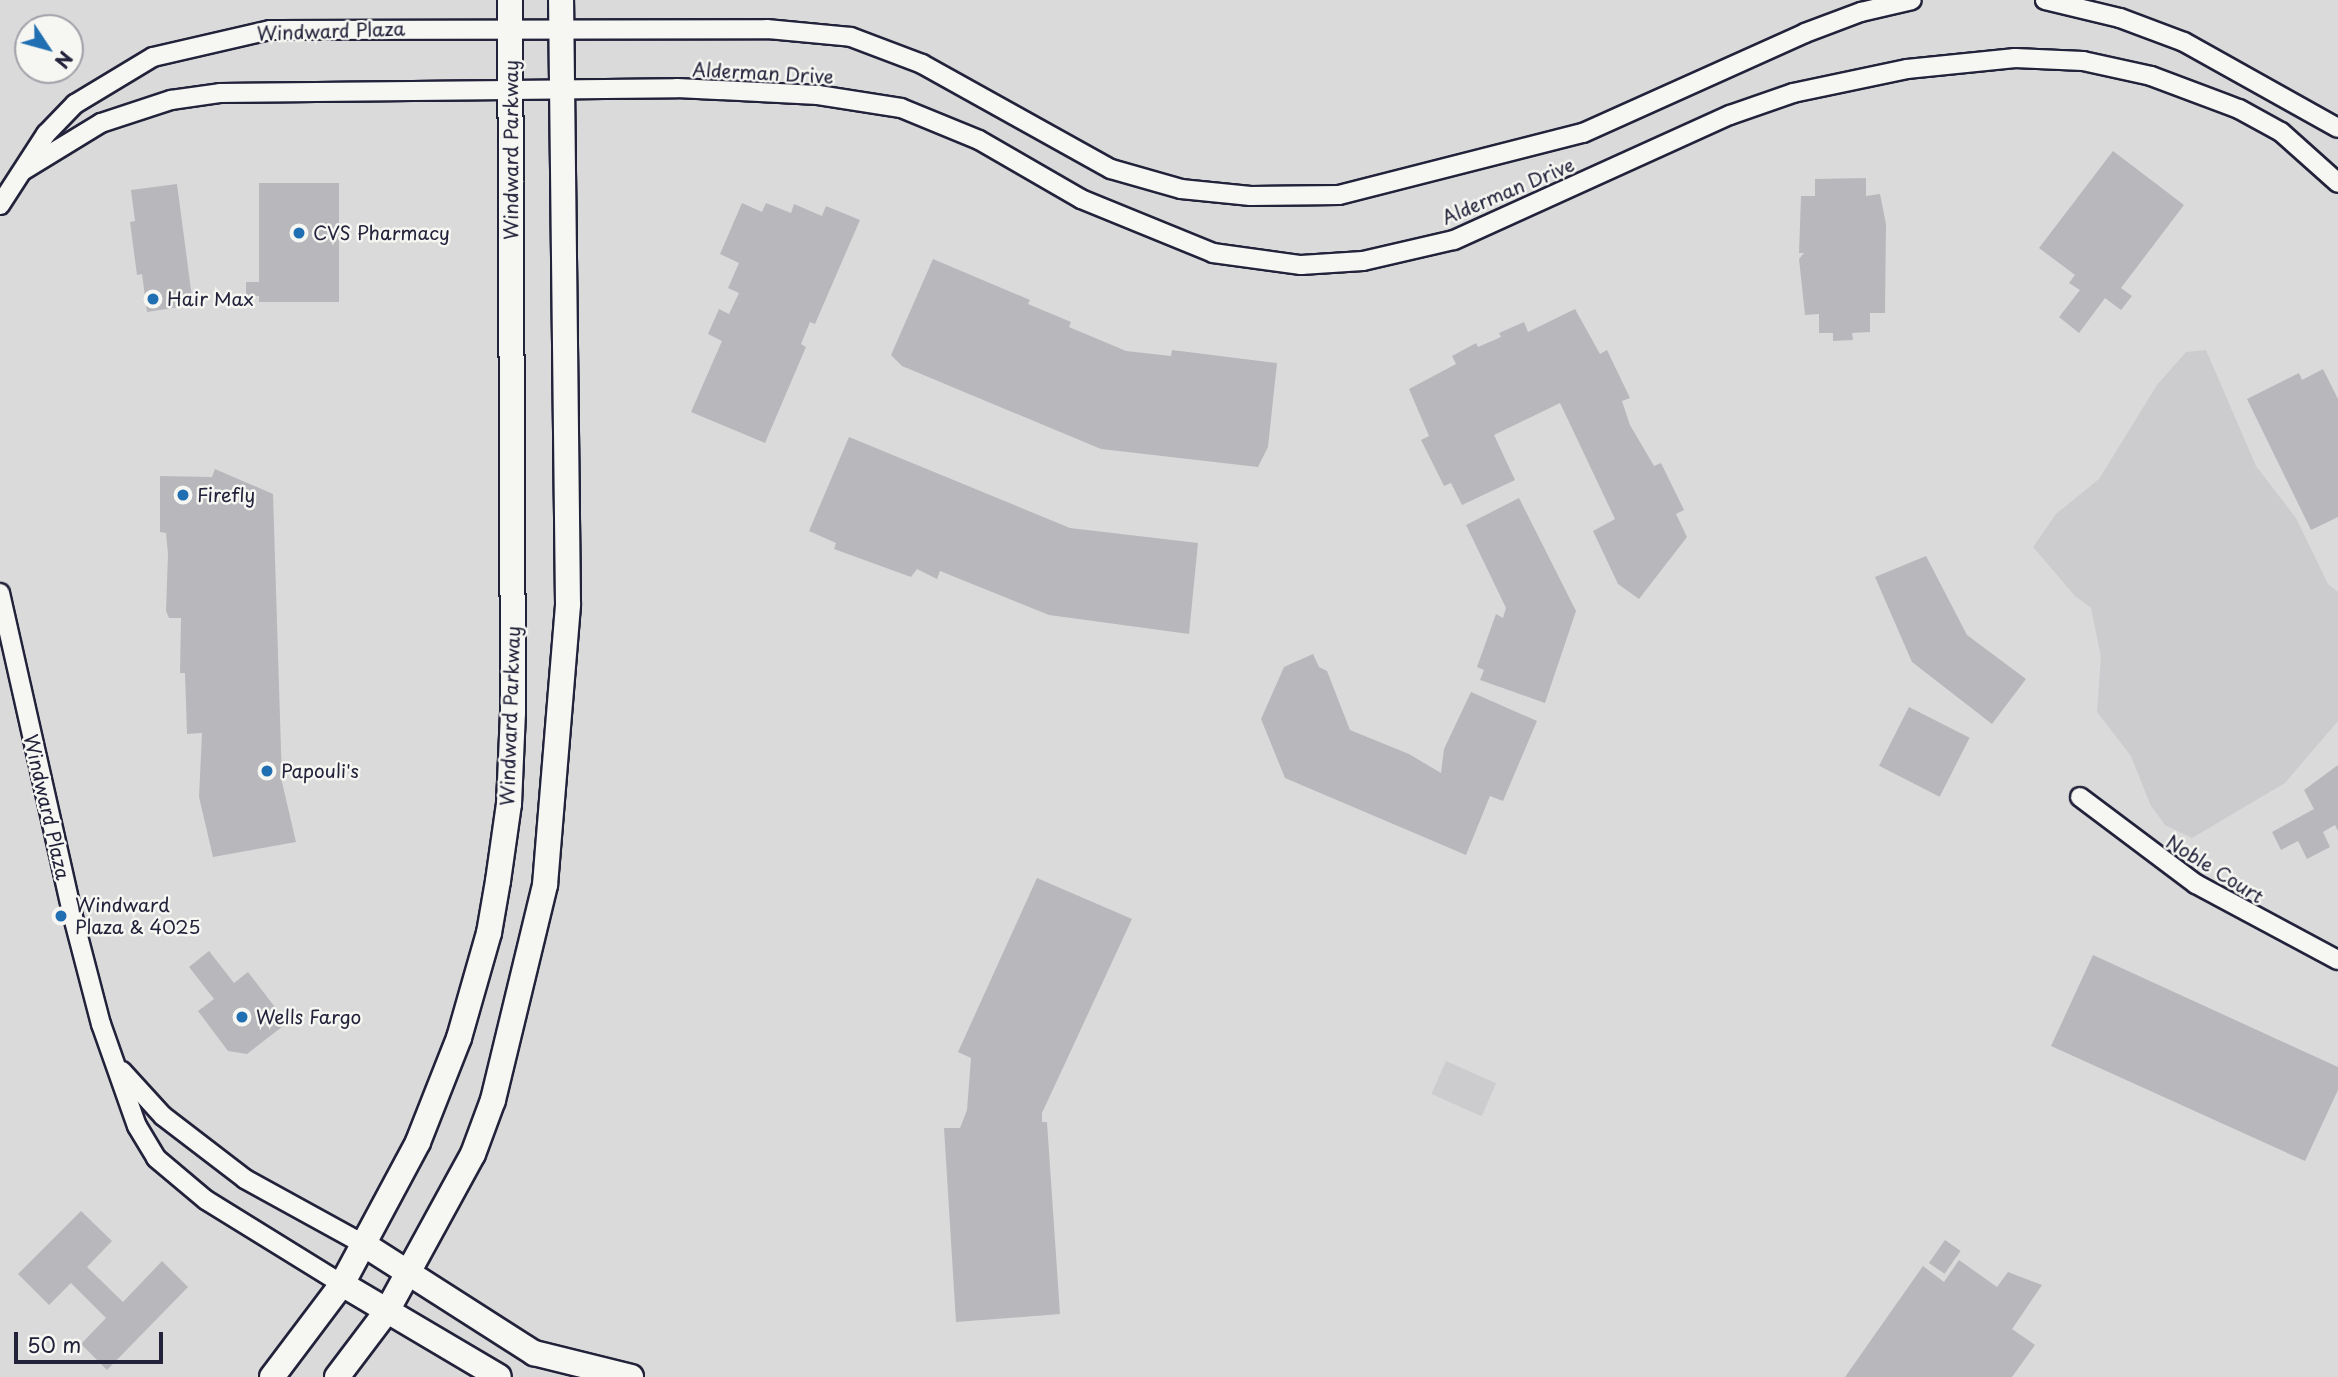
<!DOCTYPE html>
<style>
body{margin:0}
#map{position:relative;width:2338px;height:1377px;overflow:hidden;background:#e9e9e7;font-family:"Playpen Sans",sans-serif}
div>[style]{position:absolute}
.built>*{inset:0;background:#dadada}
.green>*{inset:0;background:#ccccce;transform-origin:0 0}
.building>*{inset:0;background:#b8b8bc;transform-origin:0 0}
.roads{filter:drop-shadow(2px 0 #22223b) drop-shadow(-2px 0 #22223b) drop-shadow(0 2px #22223b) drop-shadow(0 -2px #22223b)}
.street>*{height:18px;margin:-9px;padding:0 9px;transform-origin:9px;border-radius:9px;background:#f6f6f2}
.secondary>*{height:24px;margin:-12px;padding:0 12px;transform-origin:12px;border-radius:12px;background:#f6f6f2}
.dots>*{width:19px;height:19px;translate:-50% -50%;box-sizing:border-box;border:4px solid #f6f6f2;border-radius:50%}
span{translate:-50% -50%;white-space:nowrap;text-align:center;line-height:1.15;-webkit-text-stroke:5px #f6f6f2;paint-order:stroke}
.street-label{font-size:19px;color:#22223b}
.poi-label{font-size:19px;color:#22223b}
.left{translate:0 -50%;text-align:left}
.north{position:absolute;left:14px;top:14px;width:70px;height:70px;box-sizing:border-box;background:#f6f6f2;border:2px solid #a1a1a9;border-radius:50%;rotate:126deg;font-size:19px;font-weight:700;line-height:28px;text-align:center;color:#22223b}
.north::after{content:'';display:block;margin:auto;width:24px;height:32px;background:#1f6fb2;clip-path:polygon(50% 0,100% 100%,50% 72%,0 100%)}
.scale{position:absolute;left:14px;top:1332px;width:149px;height:32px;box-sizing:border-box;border:4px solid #22223b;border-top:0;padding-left:9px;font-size:21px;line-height:24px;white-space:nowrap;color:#22223b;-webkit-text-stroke:5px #f6f6f2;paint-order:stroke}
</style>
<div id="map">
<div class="built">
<div style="clip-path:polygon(evenodd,0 0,2338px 0,2338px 1377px,0 1377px,0 0,28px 28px,70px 28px,70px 70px,28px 70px,28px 28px)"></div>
</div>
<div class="green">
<div style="clip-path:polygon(2206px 350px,2256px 466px,2296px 518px,2328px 584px,2338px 592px,2338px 721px,2285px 783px,2192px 838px,2165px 825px,2150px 804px,2131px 756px,2097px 712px,2101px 657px,2091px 608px,2075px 596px,2033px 547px,2056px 514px,2099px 479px,2157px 385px,2186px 352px)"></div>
<div style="left:1446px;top:1061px;width:55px;height:36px;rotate:24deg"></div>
</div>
<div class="building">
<div style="clip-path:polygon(2113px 151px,2184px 205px,2121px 288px,2132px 296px,2121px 310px,2105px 298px,2079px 333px,2059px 317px,2080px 290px,2069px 283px,2075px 275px,2039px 248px)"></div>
<div style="clip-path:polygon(1866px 178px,1866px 196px,1880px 194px,1886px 224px,1885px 313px,1870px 313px,1870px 332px,1852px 333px,1853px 340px,1833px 341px,1833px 333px,1819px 333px,1819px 314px,1805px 315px,1799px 259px,1804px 253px,1799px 253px,1801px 196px,1815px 196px,1815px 179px)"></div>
<div style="clip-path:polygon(259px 183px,339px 183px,339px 302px,259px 302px,259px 296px,246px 296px,246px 282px,259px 282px)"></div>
<div style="clip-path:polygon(177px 184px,193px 305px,147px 312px,142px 274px,137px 275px,130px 222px,135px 221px,131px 190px)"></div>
<div style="clip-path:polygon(742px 203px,762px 212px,766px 203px,791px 213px,794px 204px,822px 216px,826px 206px,860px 220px,815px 324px,810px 322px,801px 344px,806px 347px,765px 443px,691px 412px,722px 341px,708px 334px,719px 309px,729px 314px,739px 293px,728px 288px,739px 263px,720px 254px)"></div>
<div style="clip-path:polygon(933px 259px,1030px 300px,1028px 304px,1071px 322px,1069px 327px,1126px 351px,1171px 356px,1172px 350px,1277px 363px,1268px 447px,1258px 467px,1101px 449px,902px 366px,891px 355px)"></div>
<div style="clip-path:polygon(1575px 309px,1600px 354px,1607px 350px,1630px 398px,1622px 401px,1630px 425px,1654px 466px,1661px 463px,1684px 510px,1676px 514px,1687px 537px,1639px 599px,1618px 584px,1593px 531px,1615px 519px,1560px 403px,1494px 435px,1515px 480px,1462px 505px,1451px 483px,1444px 486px,1421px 440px,1429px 436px,1409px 389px,1456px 364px,1452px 356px,1476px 343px,1478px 347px,1501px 337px,1499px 333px,1524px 322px,1528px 332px)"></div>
<div style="clip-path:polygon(2323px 369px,2338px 399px,2338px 517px,2311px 530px,2247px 399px,2299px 373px,2302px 380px)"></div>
<div style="clip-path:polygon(849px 437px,1070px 528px,1198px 543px,1189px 634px,1049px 615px,940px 571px,937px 579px,917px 569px,911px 577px,834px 549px,836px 543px,809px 531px)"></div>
<div style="clip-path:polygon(215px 469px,273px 494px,282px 782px,296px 842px,213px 857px,199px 797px,202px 733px,187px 734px,185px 673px,180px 673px,181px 618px,169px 618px,166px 611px,168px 554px,166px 533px,160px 532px,160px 476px,212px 477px)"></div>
<div style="clip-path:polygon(1519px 498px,1576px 611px,1545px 703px,1480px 680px,1484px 670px,1477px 667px,1496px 614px,1503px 618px,1506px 608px,1466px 525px)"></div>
<div style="clip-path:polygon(1926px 556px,1967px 635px,2026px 679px,1992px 724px,1912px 662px,1875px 577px)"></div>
<div style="clip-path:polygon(1313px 654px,1319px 667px,1327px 671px,1350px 730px,1409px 754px,1441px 773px,1444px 749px,1471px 692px,1537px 721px,1503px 801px,1490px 796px,1466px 855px,1285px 778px,1261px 719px,1284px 667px)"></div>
<div style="left:1909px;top:707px;width:68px;height:66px;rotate:27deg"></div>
<div style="clip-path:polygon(2338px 765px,2338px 831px,2335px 825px,2323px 832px,2330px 847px,2307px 859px,2298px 841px,2281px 850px,2272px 832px,2314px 809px,2304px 790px)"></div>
<div style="clip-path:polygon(1037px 878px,1132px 919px,1042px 1113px,1042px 1122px,1047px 1122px,1060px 1314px,956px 1322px,944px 1128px,960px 1128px,967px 1110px,971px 1058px,958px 1052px)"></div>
<div style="clip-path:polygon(209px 951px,234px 983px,248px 972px,287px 1023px,247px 1054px,228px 1051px,198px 1011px,214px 999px,189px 967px)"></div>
<div style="clip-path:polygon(2093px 955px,2338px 1067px,2338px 1090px,2305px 1161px,2051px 1046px)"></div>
<div style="clip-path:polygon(81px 1211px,112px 1241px,87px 1267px,123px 1302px,162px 1261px,188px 1287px,107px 1370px,81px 1344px,106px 1318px,71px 1283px,49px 1305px,18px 1274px)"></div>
<div style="left:1945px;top:1240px;width:19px;height:28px;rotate:35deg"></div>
<div style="clip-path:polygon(1959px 1260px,1997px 1287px,2008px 1272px,2042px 1285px,2012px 1329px,2035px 1345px,2012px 1377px,1845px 1377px,1923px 1266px,1944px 1282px)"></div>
</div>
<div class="roads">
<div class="street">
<div style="left:2045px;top:0;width:77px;rotate:13.5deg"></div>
<div style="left:2120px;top:18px;width:68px;rotate:20.6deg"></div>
<div style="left:2184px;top:42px;width:176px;rotate:29.2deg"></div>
<div style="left:24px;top:170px;width:90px;rotate:-31.4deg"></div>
<div style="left:101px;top:123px;width:74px;rotate:-18.2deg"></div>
<div style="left:171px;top:100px;width:49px;rotate:-8.1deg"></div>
<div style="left:220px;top:93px;width:457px;rotate:-0.6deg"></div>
<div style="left:677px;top:88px;width:141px;rotate:2.8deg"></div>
<div style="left:818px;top:95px;width:84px;rotate:8.9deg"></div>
<div style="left:901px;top:108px;width:84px;rotate:22.3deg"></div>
<div style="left:979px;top:140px;width:118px;rotate:30deg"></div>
<div style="left:1081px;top:199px;width:143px;rotate:22.2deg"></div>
<div style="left:1213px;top:253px;width:89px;rotate:7.8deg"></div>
<div style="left:1301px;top:265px;width:62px;rotate:-3.7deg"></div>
<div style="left:1363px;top:261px;width:93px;rotate:-13deg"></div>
<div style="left:1454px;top:240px;width:303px;rotate:-24.4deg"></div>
<div style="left:1730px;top:115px;width:67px;rotate:-19.2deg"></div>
<div style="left:1793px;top:93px;width:116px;rotate:-11.9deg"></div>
<div style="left:1907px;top:69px;width:109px;rotate:-5.8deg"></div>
<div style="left:2015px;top:58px;width:68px;rotate:2.5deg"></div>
<div style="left:2083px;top:61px;width:70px;rotate:12.4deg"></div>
<div style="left:2151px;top:76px;width:94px;rotate:20.6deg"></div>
<div style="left:2239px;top:109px;width:48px;rotate:28.7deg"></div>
<div style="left:2281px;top:132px;width:76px;rotate:41.8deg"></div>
<div style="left:0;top:205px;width:85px;rotate:-57.1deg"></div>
<div style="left:46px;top:134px;width:42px;rotate:-46deg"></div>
<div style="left:75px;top:104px;width:91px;rotate:-31.1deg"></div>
<div style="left:153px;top:57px;width:120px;rotate:-13deg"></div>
<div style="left:270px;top:30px;width:497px;rotate:-0.1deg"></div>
<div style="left:767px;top:29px;width:84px;rotate:5.4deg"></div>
<div style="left:851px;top:37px;width:76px;rotate:20.8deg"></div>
<div style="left:922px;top:64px;width:216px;rotate:29.1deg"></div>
<div style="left:1111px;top:169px;width:73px;rotate:15.9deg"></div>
<div style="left:1181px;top:189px;width:70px;rotate:5.7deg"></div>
<div style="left:1251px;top:196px;width:88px;rotate:-0.7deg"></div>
<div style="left:1339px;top:195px;width:252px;rotate:-14.3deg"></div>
<div style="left:1583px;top:133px;width:243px;rotate:-24.2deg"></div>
<div style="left:1805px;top:33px;width:60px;rotate:-20.6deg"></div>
<div style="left:1861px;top:12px;width:52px;rotate:-13.2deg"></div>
<div style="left:0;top:593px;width:328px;rotate:77.3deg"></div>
<div style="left:72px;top:913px;width:115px;rotate:75.4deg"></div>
<div style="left:101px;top:1024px;width:108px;rotate:70.6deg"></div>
<div style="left:137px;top:1126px;width:37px;rotate:59deg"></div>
<div style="left:156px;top:1158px;width:65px;rotate:40deg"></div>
<div style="left:206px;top:1200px;width:160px;rotate:31.7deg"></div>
<div style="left:2080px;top:797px;width:145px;rotate:36.9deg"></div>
<div style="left:2196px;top:884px;width:161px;rotate:28.2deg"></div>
<div style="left:122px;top:1071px;width:61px;rotate:47.7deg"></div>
<div style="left:163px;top:1116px;width:103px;rotate:37.5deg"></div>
<div style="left:245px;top:1179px;width:137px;rotate:28.8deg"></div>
</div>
<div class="secondary">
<div style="left:365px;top:1245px;width:201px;rotate:32.6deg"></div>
<div style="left:534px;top:1353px;width:100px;rotate:13.9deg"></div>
<div style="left:342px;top:1284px;width:182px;rotate:30.6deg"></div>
<div style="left:272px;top:1377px;width:116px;rotate:-53deg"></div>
<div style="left:342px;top:1284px;width:161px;rotate:-61.8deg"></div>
<div style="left:418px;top:1142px;width:112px;rotate:-68.5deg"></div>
<div style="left:459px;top:1038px;width:109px;rotate:-74.1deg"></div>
<div style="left:489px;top:933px;width:53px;rotate:-80.2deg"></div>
<div style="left:498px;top:881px;width:78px;rotate:-81.9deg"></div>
<div style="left:509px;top:804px;width:92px;rotate:-87.5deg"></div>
<div style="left:513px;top:712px;width:712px;rotate:-90.24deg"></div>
<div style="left:337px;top:1377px;width:83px;rotate:-52.9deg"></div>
<div style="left:387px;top:1311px;width:179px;rotate:-61.3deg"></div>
<div style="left:473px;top:1154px;width:58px;rotate:-69.7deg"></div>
<div style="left:493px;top:1100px;width:221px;rotate:-76.4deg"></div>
<div style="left:545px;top:885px;width:282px;rotate:-85.3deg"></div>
<div style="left:568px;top:604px;width:604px;rotate:-90.66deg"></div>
</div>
</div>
<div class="dots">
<div style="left:299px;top:233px;background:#1f6fb2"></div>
<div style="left:153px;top:299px;background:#1f6fb2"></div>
<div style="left:183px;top:495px;background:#1f6fb2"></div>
<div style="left:267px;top:771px;background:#1f6fb2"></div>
<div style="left:61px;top:916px;background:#1f6fb2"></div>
<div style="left:242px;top:1017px;background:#1f6fb2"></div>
</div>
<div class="street-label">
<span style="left:331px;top:31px;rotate:-2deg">Windward Plaza</span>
<span style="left:763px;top:73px;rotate:3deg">Alderman Drive</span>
<span style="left:511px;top:150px;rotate:-90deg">Windward Parkway</span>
<span style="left:1508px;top:191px;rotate:-23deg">Alderman Drive</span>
<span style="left:510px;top:716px;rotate:-88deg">Windward Parkway</span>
<span style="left:47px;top:807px;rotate:77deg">Windward Plaza</span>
<span style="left:2215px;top:869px;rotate:32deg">Noble Court</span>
</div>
<div class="poi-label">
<span class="left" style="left:313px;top:233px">CVS Pharmacy</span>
<span class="left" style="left:167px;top:299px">Hair Max</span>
<span class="left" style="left:197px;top:495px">Firefly</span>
<span class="left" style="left:281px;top:771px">Papouli's</span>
<span class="left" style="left:75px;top:916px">Windward<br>Plaza &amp; 4025</span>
<span class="left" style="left:256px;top:1017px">Wells Fargo</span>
</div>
<div class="north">N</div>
<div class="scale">50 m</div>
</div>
